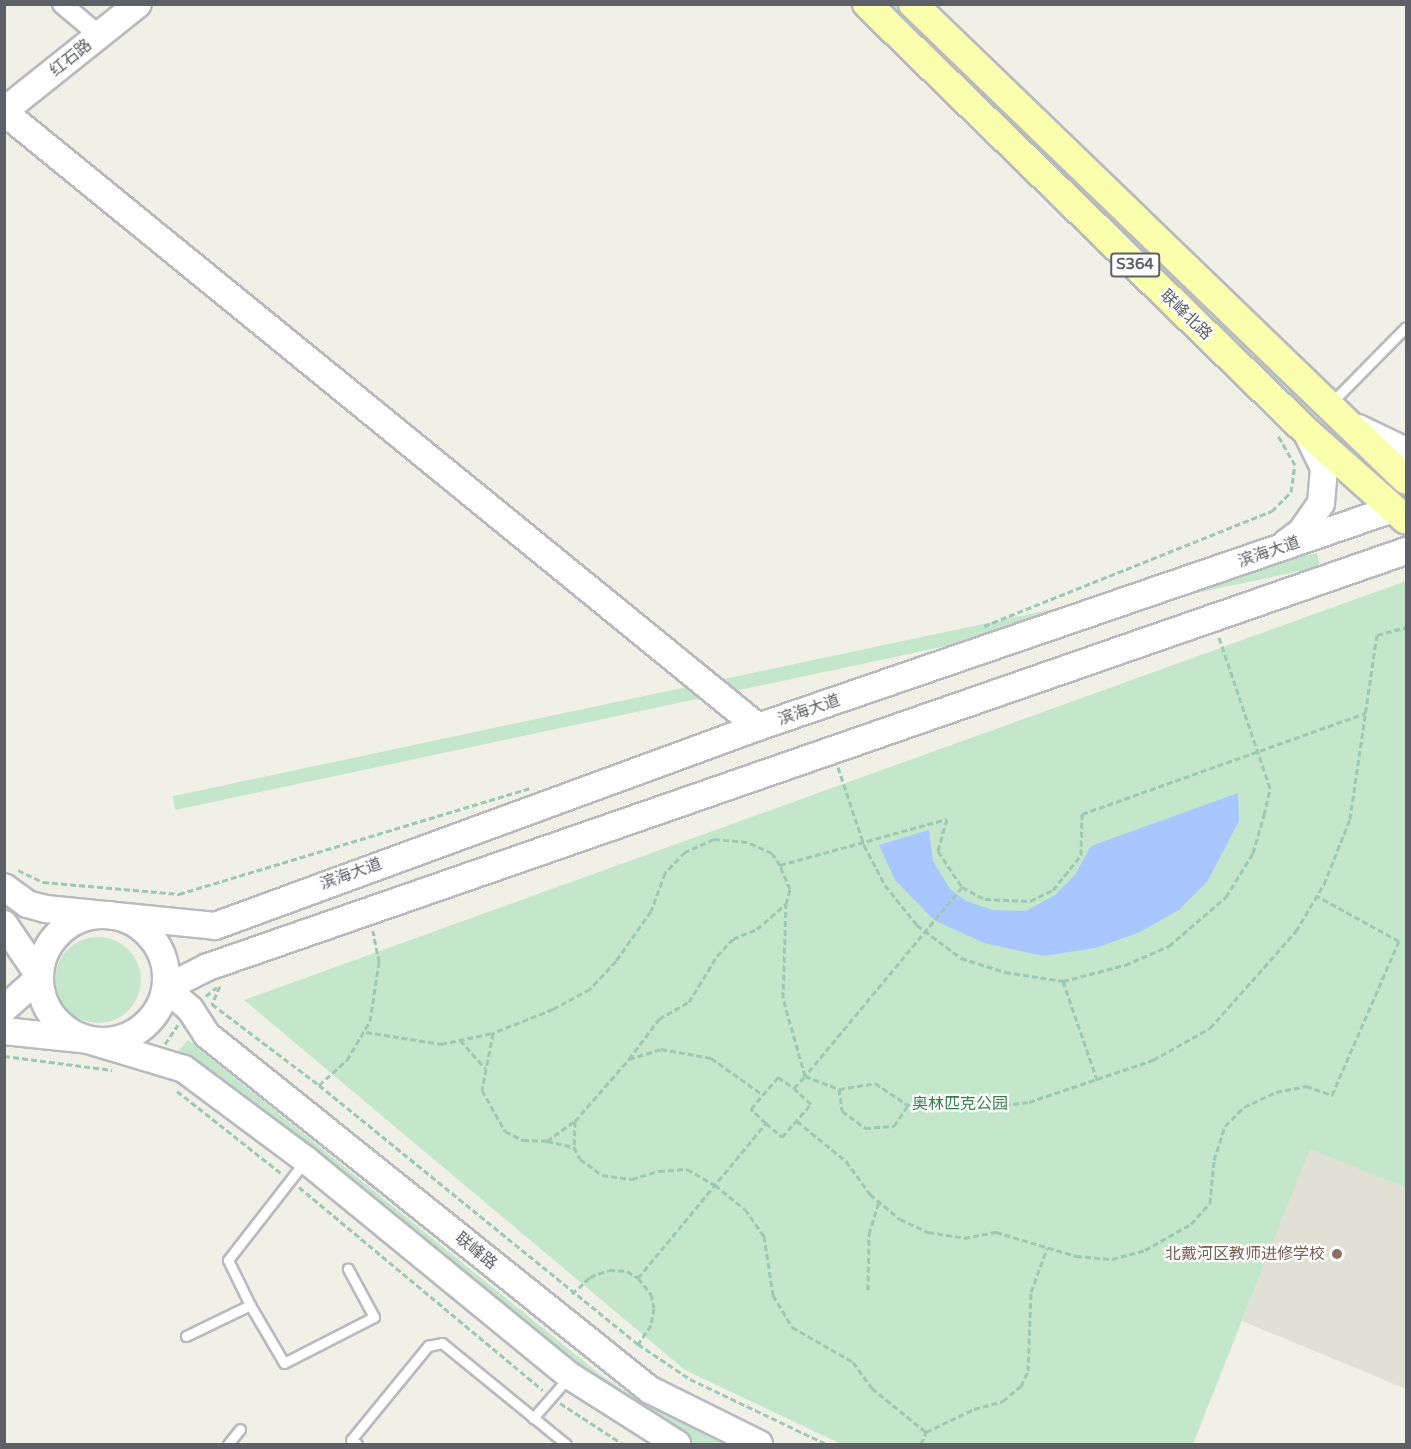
<!DOCTYPE html>
<meta charset="utf-8">
<style>
body{margin:0}
#map{position:relative;width:1411px;height:1449px;overflow:hidden;background:#f0f0e7;font-family:"Varela Round","Noto Sans SC",sans-serif}
div>[style]{position:absolute}
.education>*{inset:0;background:#e0e0d5}
.green>*{inset:0;background:#c4e7cc;transform-origin:0 0}
.round{border-radius:50%}
.water>*{inset:0;background:#a8c6ff}
.path>*{height:3px;margin-top:-1.5px;transform-origin:0;background:repeating-linear-gradient(90deg,#9dc8b3 0 6px,transparent 0 9px)}
.roads{filter:drop-shadow(2px 0 #b9bac0) drop-shadow(-2px 0 #b9bac0) drop-shadow(0 2px #b9bac0) drop-shadow(0 -2px #b9bac0)}
.lane>*{height:9px;margin:-4.5px;padding:0 4.5px;transform-origin:4.5px;border-radius:4.5px;background:#fff}
.street>*{height:18px;margin:-9px;padding:0 9px;transform-origin:9px;border-radius:9px;background:#fff}
.secondary>*{height:26px;margin:-13px;padding:0 13px;transform-origin:13px;border-radius:13px;background:#fff}
.secondary>.ring{margin:-13px;padding:0;box-sizing:content-box;background:none;border:26px solid #fff;border-radius:50%}
.primary>*{height:28px;margin:-14px;padding:0 14px;transform-origin:14px;border-radius:14px;background:#faffad}
.dots>*{width:16px;height:16px;translate:-50% -50%;box-sizing:border-box;border:3px solid #fff;border-radius:50%}
span{translate:-50% -50%;white-space:nowrap;text-align:center;line-height:1.15;-webkit-text-stroke:4.5px #fff;paint-order:stroke}
.shield-label span{padding:2px 4px;background:#fff;border:2px solid;border-radius:4px;-webkit-text-stroke-width:0}
.shield-label{font-size:15px;color:#5e6067;font-weight:700}
.street-label{font-size:16px;color:#5e6067}
.park-label{font-size:16px;color:#348049}
.education-label{font-size:16px;color:#785e54}
.right{translate:-100% -50%;text-align:right}
.frame{position:absolute;inset:0;border:6px solid #5e6067;pointer-events:none}
</style>
<div id="map">
<div class="education">
<div style="clip-path:polygon(1310px 1148px,1406px 1188px,1406px 1389px,1242px 1321px)"></div>
</div>
<div class="green">
<div style="clip-path:polygon(881px 5px,901px 5px,1367px 460px,1361px 465px)"></div>
<div style="left:1317px;top:553px;width:14px;height:1170px;rotate:78deg"></div>
<div style="clip-path:polygon(1406px 581px,1406px 1188px,1310px 1149px,1193px 1444px,841px 1444px,685px 1370px,244px 1000px)"></div>
<div class="round" style="left:55px;top:937px;width:86px;height:86px"></div>
<div style="clip-path:polygon(188px 1040px,598px 1373px,641px 1402px,723px 1444px,695px 1444px,639px 1414px,596px 1384px,323px 1162px,177px 1053px)"></div>
</div>
<div class="water">
<div style="clip-path:polygon(1238px 793px,1239px 821px,1225px 848px,1207px 882px,1179px 910px,1138px 933px,1095px 948px,1043px 956px,984px 943px,934px 920px,895px 880px,879px 845px,929px 830px,933px 861px,950px 889px,966px 901px,993px 910px,1026px 911px,1055px 895px,1075px 875px,1091px 846px)"></div>
</div>
<div class="path">
<div style="left:984px;top:626px;width:310px;rotate:-21.8deg"></div>
<div style="left:1272px;top:511px;width:27px;rotate:-45deg"></div>
<div style="left:1291px;top:492px;width:27px;rotate:-82deg"></div>
<div style="left:1295px;top:465px;width:34px;rotate:-120deg"></div>
<div style="left:838px;top:767px;width:82px;rotate:71.6deg"></div>
<div style="left:864px;top:845px;width:45px;rotate:62.3deg"></div>
<div style="left:885px;top:885px;width:51px;rotate:51.3deg"></div>
<div style="left:917px;top:925px;width:55px;rotate:36.9deg"></div>
<div style="left:961px;top:958px;width:46px;rotate:17.7deg"></div>
<div style="left:1005px;top:972px;width:59px;rotate:8.8deg"></div>
<div style="left:1063px;top:981px;width:64px;rotate:-14.5deg"></div>
<div style="left:1125px;top:965px;width:48px;rotate:-23.4deg"></div>
<div style="left:1169px;top:946px;width:75px;rotate:-40.7deg"></div>
<div style="left:1226px;top:897px;width:52px;rotate:-58.5deg"></div>
<div style="left:1253px;top:853px;width:40px;rotate:-74deg"></div>
<div style="left:1264px;top:815px;width:28px;rotate:-77deg"></div>
<div style="left:1270px;top:788px;width:159px;rotate:-108.7deg"></div>
<div style="left:780px;top:865px;width:173px;rotate:-15.4deg"></div>
<div style="left:947px;top:819px;width:33px;rotate:106deg"></div>
<div style="left:938px;top:851px;width:43px;rotate:56.3deg"></div>
<div style="left:962px;top:887px;width:26px;rotate:28deg"></div>
<div style="left:985px;top:899px;width:45px;rotate:2.5deg"></div>
<div style="left:1030px;top:901px;width:25px;rotate:-26deg"></div>
<div style="left:1053px;top:890px;width:45px;rotate:-51.3deg"></div>
<div style="left:1081px;top:855px;width:41px;rotate:-88.6deg"></div>
<div style="left:1082px;top:814px;width:301px;rotate:-19.6deg"></div>
<div style="left:18px;top:870px;width:28px;rotate:26deg"></div>
<div style="left:43px;top:882px;width:137px;rotate:5deg"></div>
<div style="left:179px;top:894px;width:366px;rotate:-16.8deg"></div>
<div style="left:962px;top:887px;width:246px;rotate:129.7deg"></div>
<div style="left:805px;top:1076px;width:36px;rotate:21deg"></div>
<div style="left:839px;top:1089px;width:36px;rotate:-9deg"></div>
<div style="left:875px;top:1083px;width:40px;rotate:34deg"></div>
<div style="left:908px;top:1105px;width:60px;rotate:3.8deg"></div>
<div style="left:968px;top:1109px;width:61px;rotate:-6.5deg"></div>
<div style="left:1029px;top:1102px;width:131px;rotate:-18.7deg"></div>
<div style="left:1153px;top:1060px;width:65px;rotate:-29.3deg"></div>
<div style="left:1210px;top:1028px;width:130px;rotate:-48.4deg"></div>
<div style="left:1296px;top:931px;width:55px;rotate:-59.2deg"></div>
<div style="left:1324px;top:884px;width:70px;rotate:-68.2deg"></div>
<div style="left:1350px;top:819px;width:186px;rotate:-81.7deg"></div>
<div style="left:1377px;top:635px;width:30px;rotate:-15deg"></div>
<div style="left:1063px;top:981px;width:105px;rotate:71deg"></div>
<div style="left:220px;top:986px;width:20px;rotate:114deg"></div>
<div style="left:212px;top:1004px;width:134px;rotate:37.1deg"></div>
<div style="left:319px;top:1085px;width:411px;rotate:39.1deg"></div>
<div style="left:638px;top:1344px;width:63px;rotate:33.9deg"></div>
<div style="left:690px;top:1379px;width:151px;rotate:25.5deg"></div>
<div style="left:206px;top:996px;width:14px;rotate:-39deg"></div>
<div style="left:366px;top:1032px;width:76px;rotate:9.1deg"></div>
<div style="left:441px;top:1044px;width:53px;rotate:-11.9deg"></div>
<div style="left:460px;top:1040px;width:38px;rotate:48deg"></div>
<div style="left:165px;top:1044px;width:23px;rotate:-56deg"></div>
<div style="left:4px;top:1056px;width:109px;rotate:7.4deg"></div>
<div style="left:629px;top:1059px;width:50px;rotate:-53.1deg"></div>
<div style="left:659px;top:1019px;width:34px;rotate:-30deg"></div>
<div style="left:689px;top:1002px;width:54px;rotate:-58.7deg"></div>
<div style="left:717px;top:956px;width:23px;rotate:-47deg"></div>
<div style="left:733px;top:939px;width:26px;rotate:-23deg"></div>
<div style="left:757px;top:929px;width:38px;rotate:-41deg"></div>
<div style="left:786px;top:904px;width:16px;rotate:-75deg"></div>
<div style="left:790px;top:889px;width:26px;rotate:-113deg"></div>
<div style="left:780px;top:865px;width:14px;rotate:-124deg"></div>
<div style="left:772px;top:853px;width:27px;rotate:-156deg"></div>
<div style="left:747px;top:842px;width:33px;rotate:-175deg"></div>
<div style="left:714px;top:839px;width:32px;rotate:156deg"></div>
<div style="left:685px;top:852px;width:29px;rotate:134deg"></div>
<div style="left:665px;top:873px;width:40px;rotate:110.2deg"></div>
<div style="left:651px;top:911px;width:61px;rotate:125deg"></div>
<div style="left:616px;top:961px;width:38px;rotate:133deg"></div>
<div style="left:590px;top:989px;width:42px;rotate:151.6deg"></div>
<div style="left:553px;top:1009px;width:65px;rotate:158.2deg"></div>
<div style="left:493px;top:1033px;width:58px;rotate:100.9deg"></div>
<div style="left:482px;top:1090px;width:47px;rotate:60.7deg"></div>
<div style="left:505px;top:1131px;width:20px;rotate:27deg"></div>
<div style="left:523px;top:1140px;width:24px;rotate:2deg"></div>
<div style="left:547px;top:1141px;width:34px;rotate:-36deg"></div>
<div style="left:575px;top:1121px;width:82px;rotate:-48.9deg"></div>
<div style="left:629px;top:1059px;width:34px;rotate:-17deg"></div>
<div style="left:661px;top:1049px;width:51px;rotate:10.2deg"></div>
<div style="left:711px;top:1058px;width:64px;rotate:35.4deg"></div>
<div style="left:319px;top:1085px;width:38px;rotate:-42deg"></div>
<div style="left:347px;top:1060px;width:45px;rotate:-59.5deg"></div>
<div style="left:370px;top:1021px;width:60px;rotate:-81.3deg"></div>
<div style="left:379px;top:962px;width:32px;rotate:-101deg"></div>
<div style="left:839px;top:1089px;width:22px;rotate:82deg"></div>
<div style="left:842px;top:1111px;width:29px;rotate:36deg"></div>
<div style="left:865px;top:1128px;width:29px;rotate:-4deg"></div>
<div style="left:894px;top:1126px;width:25px;rotate:-56deg"></div>
<div style="left:177px;top:1091px;width:134px;rotate:38.3deg"></div>
<div style="left:575px;top:1121px;width:26px;rotate:92deg"></div>
<div style="left:574px;top:1147px;width:13px;rotate:63deg"></div>
<div style="left:580px;top:1159px;width:27px;rotate:36deg"></div>
<div style="left:602px;top:1175px;width:30px;rotate:8deg"></div>
<div style="left:632px;top:1179px;width:28px;rotate:-17deg"></div>
<div style="left:659px;top:1171px;width:28px;rotate:-4deg"></div>
<div style="left:687px;top:1169px;width:32px;rotate:30deg"></div>
<div style="left:715px;top:1185px;width:38px;rotate:39deg"></div>
<div style="left:745px;top:1209px;width:33px;rotate:55deg"></div>
<div style="left:764px;top:1236px;width:60px;rotate:81.3deg"></div>
<div style="left:773px;top:1295px;width:37px;rotate:59deg"></div>
<div style="left:792px;top:1327px;width:70px;rotate:29.8deg"></div>
<div style="left:853px;top:1362px;width:32px;rotate:54deg"></div>
<div style="left:872px;top:1388px;width:70px;rotate:39.2deg"></div>
<div style="left:797px;top:1121px;width:63px;rotate:39.2deg"></div>
<div style="left:846px;top:1161px;width:41px;rotate:54deg"></div>
<div style="left:870px;top:1194px;width:39px;rotate:40deg"></div>
<div style="left:900px;top:1219px;width:31px;rotate:25deg"></div>
<div style="left:928px;top:1232px;width:36px;rotate:9deg"></div>
<div style="left:964px;top:1238px;width:33px;rotate:-11deg"></div>
<div style="left:996px;top:1232px;width:84px;rotate:16.7deg"></div>
<div style="left:1076px;top:1256px;width:36px;rotate:5deg"></div>
<div style="left:1112px;top:1259px;width:34px;rotate:-15deg"></div>
<div style="left:1145px;top:1250px;width:53px;rotate:-29.5deg"></div>
<div style="left:1191px;top:1224px;width:28px;rotate:-48deg"></div>
<div style="left:1210px;top:1203px;width:43px;rotate:-84.7deg"></div>
<div style="left:1214px;top:1160px;width:36px;rotate:-72deg"></div>
<div style="left:1225px;top:1126px;width:27px;rotate:-45deg"></div>
<div style="left:1244px;top:1107px;width:35px;rotate:-25deg"></div>
<div style="left:1276px;top:1092px;width:31px;rotate:-11deg"></div>
<div style="left:1306px;top:1086px;width:28px;rotate:19deg"></div>
<div style="left:1332px;top:1095px;width:168px;rotate:-66.5deg"></div>
<div style="left:1399px;top:941px;width:94px;rotate:-151.2deg"></div>
<div style="left:766px;top:1123px;width:21px;rotate:-137deg"></div>
<div style="left:751px;top:1109px;width:42px;rotate:-49.8deg"></div>
<div style="left:778px;top:1077px;width:19px;rotate:35deg"></div>
<div style="left:547px;top:1141px;width:28px;rotate:13deg"></div>
<div style="left:299px;top:1187px;width:317px;rotate:39.8deg"></div>
<div style="left:638px;top:1278px;width:201px;rotate:-50.4deg"></div>
<div style="left:766px;top:1123px;width:21px;rotate:41deg"></div>
<div style="left:782px;top:1137px;width:44px;rotate:-48.7deg"></div>
<div style="left:811px;top:1104px;width:23px;rotate:-137deg"></div>
<div style="left:794px;top:1088px;width:16px;rotate:-47deg"></div>
<div style="left:805px;top:1076px;width:81px;rotate:-105.8deg"></div>
<div style="left:783px;top:998px;width:94px;rotate:-88.2deg"></div>
<div style="left:868px;top:1290px;width:56px;rotate:-89deg"></div>
<div style="left:869px;top:1234px;width:34px;rotate:-73deg"></div>
<div style="left:572px;top:1294px;width:25px;rotate:-43deg"></div>
<div style="left:590px;top:1277px;width:20px;rotate:-20deg"></div>
<div style="left:609px;top:1270px;width:18px;rotate:3deg"></div>
<div style="left:627px;top:1271px;width:13px;rotate:32deg"></div>
<div style="left:638px;top:1278px;width:21px;rotate:51deg"></div>
<div style="left:651px;top:1294px;width:14px;rotate:78deg"></div>
<div style="left:654px;top:1308px;width:17px;rotate:100deg"></div>
<div style="left:651px;top:1325px;width:23px;rotate:124deg"></div>
<div style="left:560px;top:1403px;width:75px;rotate:33.1deg"></div>
<div style="left:921px;top:1444px;width:13px;rotate:-67deg"></div>
<div style="left:926px;top:1432px;width:53px;rotate:-25.6deg"></div>
<div style="left:974px;top:1409px;width:30px;rotate:-15deg"></div>
<div style="left:1003px;top:1401px;width:23px;rotate:-40deg"></div>
<div style="left:1021px;top:1386px;width:17px;rotate:-65deg"></div>
<div style="left:1028px;top:1371px;width:79px;rotate:-87.8deg"></div>
<div style="left:1031px;top:1292px;width:47px;rotate:-70deg"></div>
</div>
<div class="roads">
<div class="lane">
<div style="left:1332px;top:402px;width:105px;rotate:-45.4deg"></div>
<div style="left:250px;top:1305px;width:67px;rotate:59.6deg"></div>
<div style="left:284px;top:1363px;width:101px;rotate:-27.1deg"></div>
<div style="left:374px;top:1317px;width:55px;rotate:-118.4deg"></div>
<div style="left:186px;top:1336px;width:71px;rotate:-25.8deg"></div>
<div style="left:250px;top:1305px;width:50px;rotate:-116.1deg"></div>
<div style="left:228px;top:1260px;width:125px;rotate:-52.1deg"></div>
<div style="left:533px;top:1418px;width:53px;rotate:-48.8deg"></div>
<div style="left:228px;top:1444px;width:19px;rotate:-51deg"></div>
<div style="left:357px;top:1444px;width:7px;rotate:-146deg"></div>
<div style="left:351px;top:1440px;width:122px;rotate:-50.7deg"></div>
<div style="left:428px;top:1346px;width:14px;rotate:-12deg"></div>
<div style="left:442px;top:1343px;width:160px;rotate:39.2deg"></div>
</div>
<div class="street">
<div style="left:62px;top:4px;width:48px;rotate:40deg"></div>
</div>
<div class="secondary">
<div style="left:4px;top:111px;width:171px;rotate:-38.6deg"></div>
<div style="left:4px;top:112px;width:973px;rotate:39.2deg"></div>
<div style="left:1358px;top:428px;width:53px;rotate:25.6deg"></div>
<div style="left:1286px;top:543px;width:19px;rotate:-36deg"></div>
<div style="left:1301px;top:532px;width:35px;rotate:-55deg"></div>
<div style="left:1321px;top:503px;width:35px;rotate:-85deg"></div>
<div style="left:1324px;top:468px;width:37px;rotate:-116deg"></div>
<div style="left:4px;top:887px;width:29px;rotate:36deg"></div>
<div style="left:27px;top:904px;width:20px;rotate:15deg"></div>
<div style="left:46px;top:909px;width:170px;rotate:5.7deg"></div>
<div style="left:215px;top:926px;width:578px;rotate:-20.13deg"></div>
<div style="left:758px;top:727px;width:668px;rotate:-18.95deg"></div>
<div class="ring" style="left:40px;top:915px;width:100px;height:100px"></div>
<div style="left:4px;top:924px;width:64px;rotate:55.8deg"></div>
<div style="left:40px;top:977px;width:48px;rotate:138.4deg"></div>
<div style="left:4px;top:1031px;width:84px;rotate:6.1deg"></div>
<div style="left:88px;top:1040px;width:100px;rotate:16.8deg"></div>
<div style="left:184px;top:1069px;width:152px;rotate:36.7deg"></div>
<div style="left:306px;top:1160px;width:341px;rotate:39.3deg"></div>
<div style="left:570px;top:1376px;width:127px;rotate:32.4deg"></div>
<div style="left:759px;top:1444px;width:122px;rotate:-153.6deg"></div>
<div style="left:650px;top:1390px;width:568px;rotate:-141.29deg"></div>
<div style="left:207px;top:1035px;width:31px;rotate:-123deg"></div>
<div style="left:190px;top:1009px;width:32px;rotate:-139deg"></div>
<div style="left:166px;top:988px;width:47px;rotate:-26.6deg"></div>
<div style="left:208px;top:967px;width:1268px;rotate:-19.15deg"></div>
</div>
<div class="primary">
<div style="left:867px;top:4px;width:614px;rotate:44.21deg"></div>
<div style="left:1307px;top:432px;width:132px;rotate:41.6deg"></div>
<div style="left:913px;top:4px;width:685px;rotate:43.99deg"></div>
</div>
</div>
<div class="dots">
<div style="left:1337px;top:1254px;background:#8d6e63"></div>
</div>
<div class="shield-label">
<span style="left:1135px;top:265px">S364</span>
</div>
<div class="street-label">
<span style="left:71px;top:58px;rotate:-39deg">红石路</span>
<span style="left:1186px;top:315px;rotate:44deg">联峰北路</span>
<span style="left:1269px;top:552px;rotate:-19deg">滨海大道</span>
<span style="left:809px;top:710px;rotate:-19deg">滨海大道</span>
<span style="left:351px;top:874px;rotate:-20deg">滨海大道</span>
<span style="left:476px;top:1251px;rotate:39deg">联峰路</span>
</div>
<div class="park-label">
<span style="left:960px;top:1104px">奥林匹克公园</span>
</div>
<div class="education-label">
<span class="right" style="left:1325px;top:1254px">北戴河区教师进修学校</span>
</div>
<div class="frame"></div>
</div>
